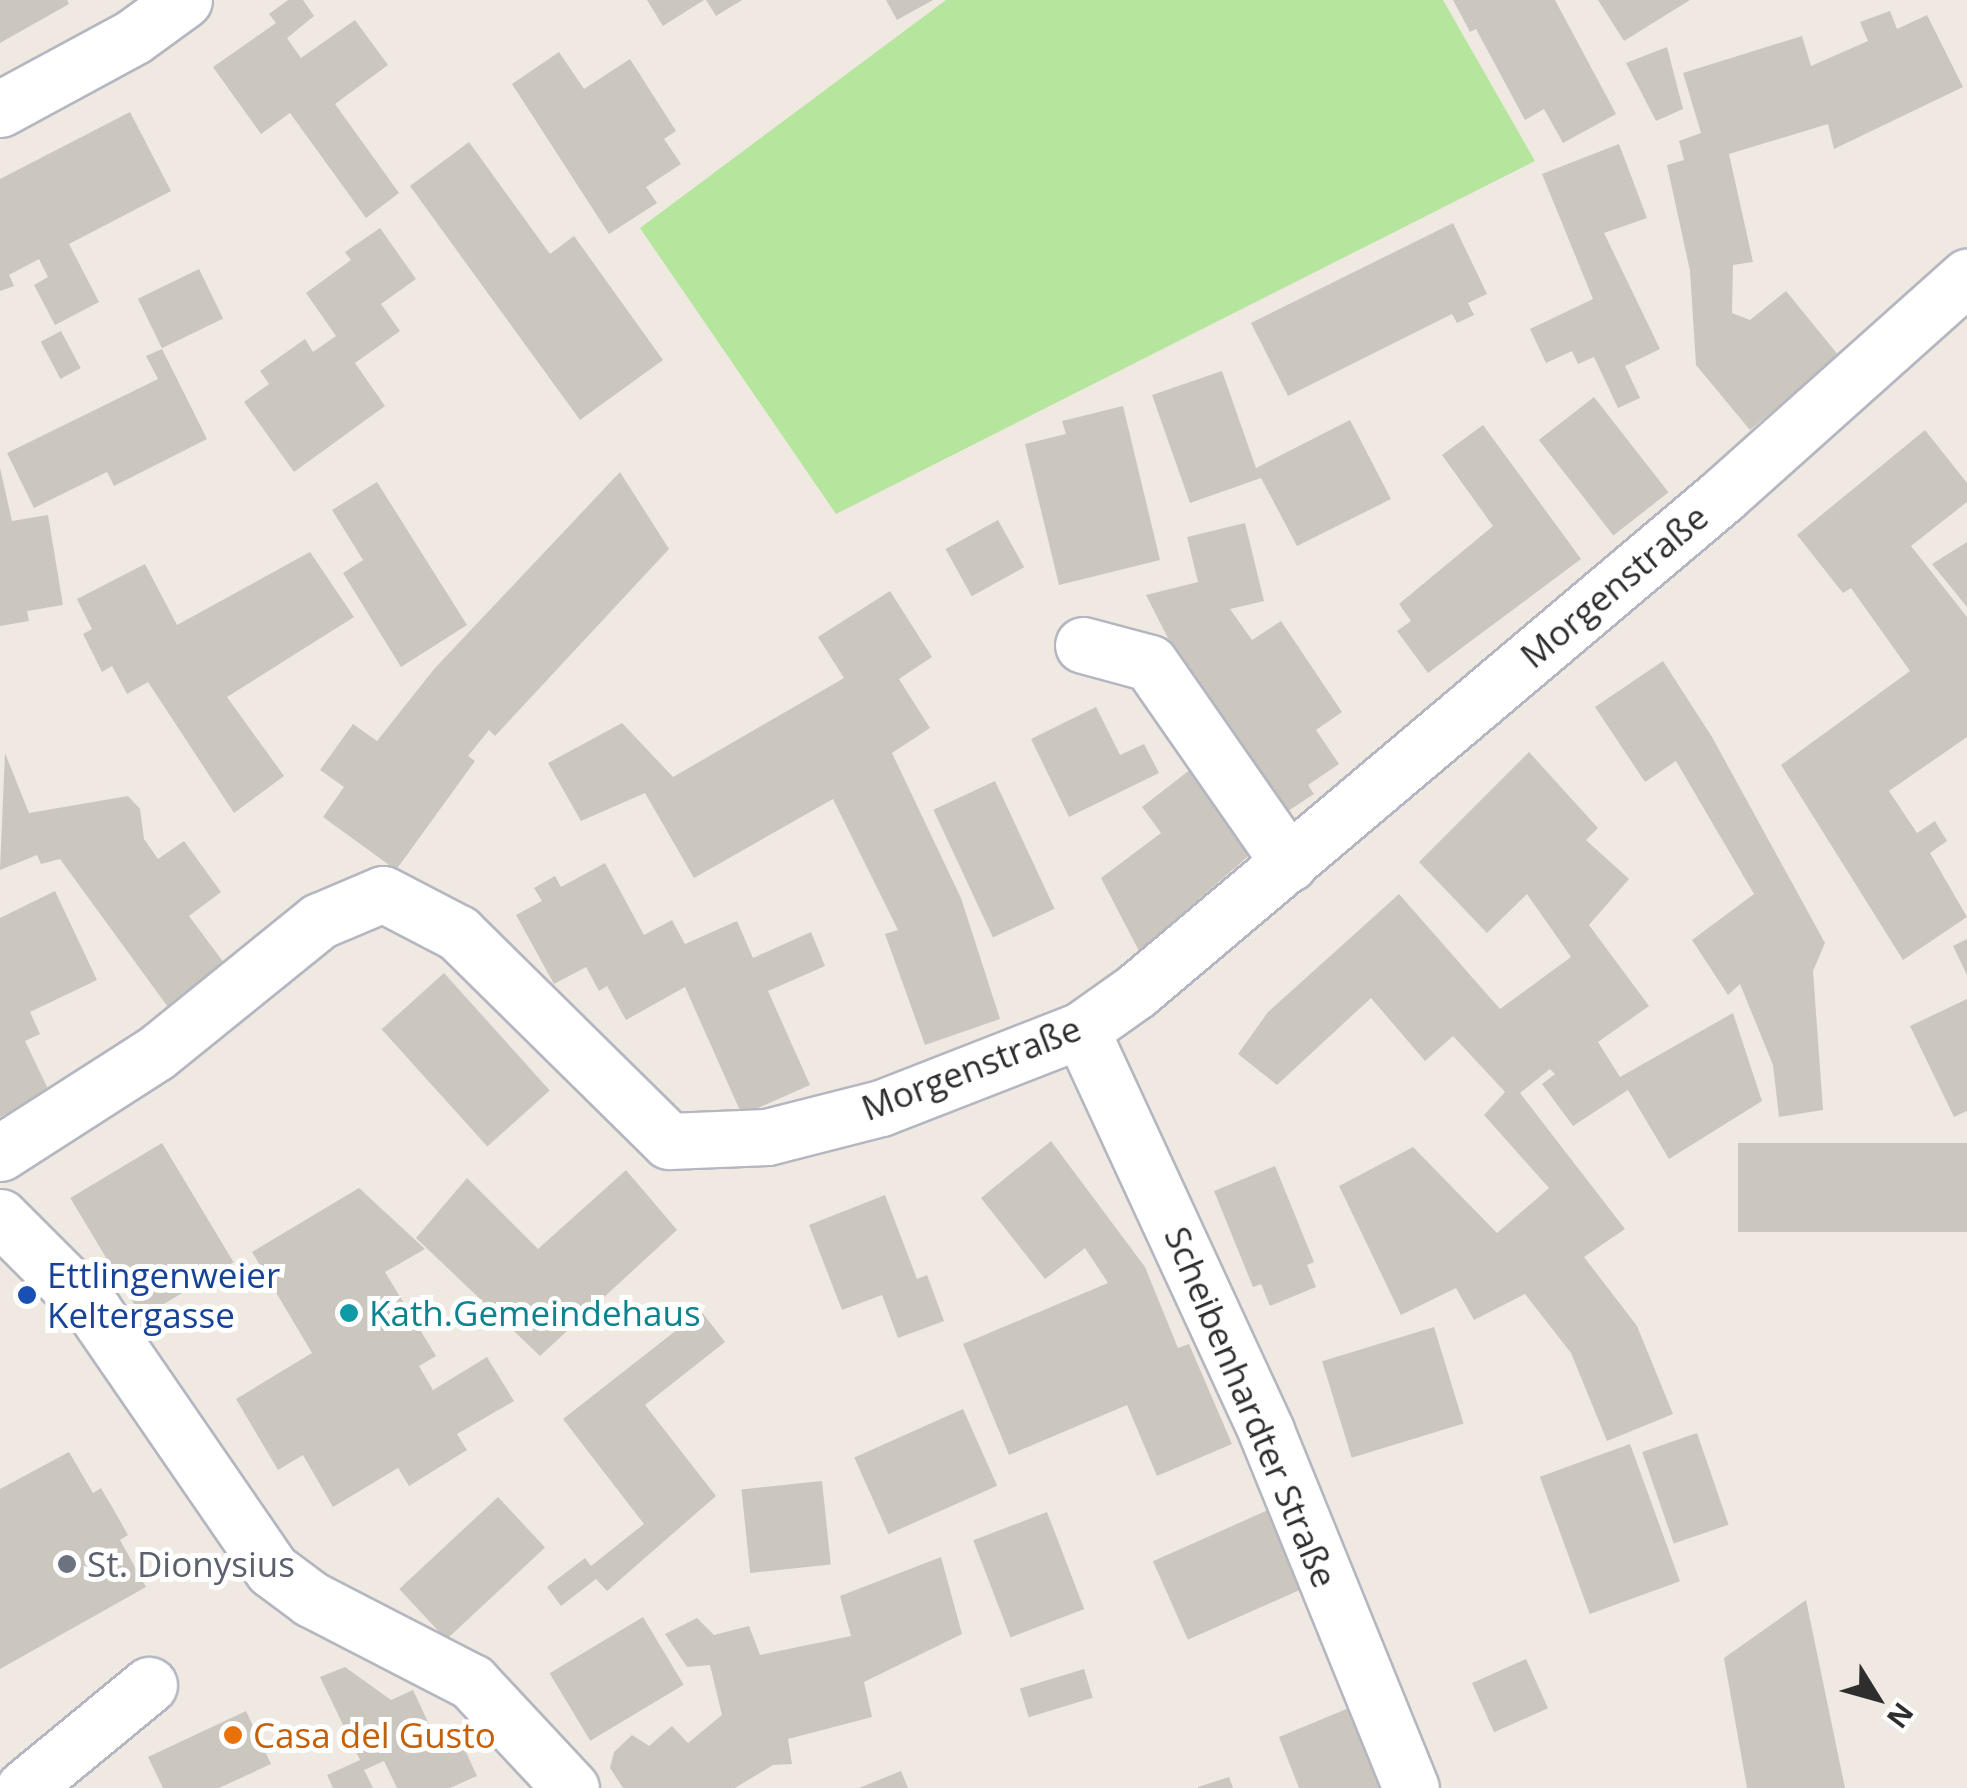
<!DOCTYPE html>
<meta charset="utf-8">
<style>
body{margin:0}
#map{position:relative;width:1967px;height:1788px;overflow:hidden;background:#efe9e1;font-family:"Open Sans",sans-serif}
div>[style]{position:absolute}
.green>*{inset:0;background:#b6e59e}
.building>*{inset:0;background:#cbc7bf;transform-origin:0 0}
.roads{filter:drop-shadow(2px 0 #b4b7c1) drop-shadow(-2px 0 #b4b7c1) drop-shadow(0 2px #b4b7c1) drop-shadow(0 -2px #b4b7c1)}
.minor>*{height:55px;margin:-27.5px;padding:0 27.5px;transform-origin:27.5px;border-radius:27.5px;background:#fff}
.dots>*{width:28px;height:28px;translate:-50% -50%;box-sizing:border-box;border:5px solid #fff;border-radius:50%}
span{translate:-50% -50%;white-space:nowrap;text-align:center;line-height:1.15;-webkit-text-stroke:10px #fff;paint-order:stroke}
.street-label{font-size:35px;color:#2e2e2e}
.transit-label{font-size:35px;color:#164399}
.left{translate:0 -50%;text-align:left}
.culture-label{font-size:35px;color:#0d838f}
.worship-label{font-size:35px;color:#5b616d}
.food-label{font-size:35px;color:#c56008}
.north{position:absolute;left:1827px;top:1648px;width:100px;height:100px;-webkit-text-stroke:8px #fff;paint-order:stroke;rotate:127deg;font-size:28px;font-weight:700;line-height:40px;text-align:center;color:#2e2e2e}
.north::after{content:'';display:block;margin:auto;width:35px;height:45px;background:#2e2e2e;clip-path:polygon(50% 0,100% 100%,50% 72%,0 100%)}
</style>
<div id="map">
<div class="green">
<div style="clip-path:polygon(946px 0,1443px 0,1535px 161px,836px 514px,640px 228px)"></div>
</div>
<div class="building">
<div style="clip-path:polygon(0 0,67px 0,69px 4px,0 43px)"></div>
<div style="clip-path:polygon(288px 0,303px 0,314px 16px,287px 38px,301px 58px,355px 20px,388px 65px,335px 104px,399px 193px,366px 218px,290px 113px,261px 134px,213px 67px,276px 23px,269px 14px)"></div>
<div style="clip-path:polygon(647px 0,704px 0,663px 26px)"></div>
<div style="clip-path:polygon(706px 0,742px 0,716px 16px)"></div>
<div style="clip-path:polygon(886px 0,933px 0,897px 20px)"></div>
<div style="clip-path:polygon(1453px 0,1555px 0,1616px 114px,1563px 143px,1544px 109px,1525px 120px,1476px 29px,1470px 32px)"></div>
<div style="clip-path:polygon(1598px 0,1690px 0,1624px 41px)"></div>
<div style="clip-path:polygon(1890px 11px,1897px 29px,1927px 15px,1963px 87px,1834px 149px,1828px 124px,1729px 154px,1753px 262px,1733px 265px,1732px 313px,1750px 320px,1786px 291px,1839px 356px,1750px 430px,1696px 365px,1690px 271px,1667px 165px,1684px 160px,1679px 141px,1701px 133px,1683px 73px,1802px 36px,1811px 66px,1868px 41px,1860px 22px)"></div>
<div style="clip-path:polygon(1667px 47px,1683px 109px,1656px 121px,1626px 63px)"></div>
<div style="clip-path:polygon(559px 52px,584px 89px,630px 59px,676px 131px,664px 139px,681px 164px,646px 187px,657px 203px,609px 234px,512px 84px)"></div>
<div style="clip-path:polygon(130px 112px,171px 191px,69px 244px,99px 302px,55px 325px,34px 285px,48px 277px,39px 259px,9px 275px,14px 286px,0 291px,0 179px)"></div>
<div style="clip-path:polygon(469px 142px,550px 254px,574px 236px,663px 360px,580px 420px,410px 186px)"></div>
<div style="clip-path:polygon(1619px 144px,1647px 218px,1604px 233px,1660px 349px,1625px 366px,1640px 398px,1618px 408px,1594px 357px,1578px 364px,1572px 351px,1546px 363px,1530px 329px,1593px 299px,1542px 174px)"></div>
<div style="clip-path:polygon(1453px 223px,1487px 294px,1468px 303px,1474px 315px,1457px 323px,1452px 314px,1288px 396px,1251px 323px)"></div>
<div style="clip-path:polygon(380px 228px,416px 279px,381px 304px,400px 331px,355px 363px,385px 406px,294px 472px,244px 402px,269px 384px,260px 371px,305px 339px,313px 352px,336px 336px,306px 293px,351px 260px,345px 252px)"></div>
<div style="left:199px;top:269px;width:55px;height:68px;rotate:64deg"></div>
<div style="left:61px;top:331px;width:42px;height:23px;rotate:62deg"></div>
<div style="clip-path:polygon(162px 349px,207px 439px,114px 486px,107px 472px,34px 508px,7px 453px,158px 379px,146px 356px)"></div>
<div style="clip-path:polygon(1222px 371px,1256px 468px,1350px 420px,1391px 499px,1297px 546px,1261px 478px,1190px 503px,1152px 395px)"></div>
<div style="left:1594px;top:397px;width:121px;height:70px;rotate:52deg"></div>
<div style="clip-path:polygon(1123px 406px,1160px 560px,1059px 585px,1025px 444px,1066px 434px,1062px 421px)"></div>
<div style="clip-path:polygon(1483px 425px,1581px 559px,1428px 673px,1397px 631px,1411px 621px,1399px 604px,1493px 526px,1442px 455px)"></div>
<div style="clip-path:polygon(1925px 430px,1967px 483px,1967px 502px,1911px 546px,1967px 617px,1967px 737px,1889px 791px,1917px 833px,1935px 821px,1947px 841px,1930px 853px,1967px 917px,1903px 960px,1781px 765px,1910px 671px,1851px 588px,1843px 593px,1797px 535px)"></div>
<div style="clip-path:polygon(0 468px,12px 521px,48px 515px,63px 605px,27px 611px,29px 621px,0 626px)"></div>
<div style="clip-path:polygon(620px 472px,669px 549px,495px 736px,489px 730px,468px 756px,475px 761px,396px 870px,323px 817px,344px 787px,320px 770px,353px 724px,377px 741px,435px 668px)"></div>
<div style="clip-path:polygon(377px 482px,467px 625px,401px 667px,343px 573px,363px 560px,332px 510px)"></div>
<div style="left:998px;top:520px;width:54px;height:60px;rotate:61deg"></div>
<div style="clip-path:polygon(1245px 523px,1264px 601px,1230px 609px,1252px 640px,1281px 621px,1342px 712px,1316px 730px,1339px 764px,1308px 785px,1314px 794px,1282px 815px,1208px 717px,1146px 595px,1198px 582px,1187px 537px)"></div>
<div style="clip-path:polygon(1967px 542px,1967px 607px,1932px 564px)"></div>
<div style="clip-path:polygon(310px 552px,354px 617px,227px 697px,284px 776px,234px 813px,148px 682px,127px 694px,112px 666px,102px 672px,83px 634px,92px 629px,77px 599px,145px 564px,177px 625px)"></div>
<div style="clip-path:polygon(890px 591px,932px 657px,899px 679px,930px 728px,892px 753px,961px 898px,1000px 1019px,925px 1045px,885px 934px,898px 930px,833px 799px,694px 878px,645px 793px,581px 821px,548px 763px,622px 723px,673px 777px,844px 678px,818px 637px)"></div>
<div style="clip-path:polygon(1663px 661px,1712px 737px,1825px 943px,1813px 971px,1823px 1110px,1779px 1117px,1773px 1065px,1740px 984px,1728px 995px,1692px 940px,1754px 894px,1676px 761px,1645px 782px,1595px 707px)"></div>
<div style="clip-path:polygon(1096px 707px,1120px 755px,1144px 744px,1159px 773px,1069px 817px,1031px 739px)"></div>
<div style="clip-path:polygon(1529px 752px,1598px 828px,1586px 840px,1629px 879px,1589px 925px,1649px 1006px,1598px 1042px,1620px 1077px,1733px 1013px,1762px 1101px,1669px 1159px,1628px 1090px,1573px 1126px,1542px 1084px,1555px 1074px,1550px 1069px,1520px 1093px,1625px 1229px,1584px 1257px,1637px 1326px,1673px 1414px,1607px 1441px,1571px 1353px,1525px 1294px,1474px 1320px,1456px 1288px,1401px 1315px,1339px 1186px,1413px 1147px,1497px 1233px,1549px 1188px,1484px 1115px,1505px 1092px,1453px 1036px,1425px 1061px,1371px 998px,1277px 1085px,1238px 1054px,1268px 1012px,1399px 894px,1500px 1009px,1571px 957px,1527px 894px,1487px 933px,1419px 862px)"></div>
<div style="clip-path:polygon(5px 753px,29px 813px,128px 796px,140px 809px,144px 839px,158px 859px,184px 841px,221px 892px,189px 916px,230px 971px,173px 1014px,60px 859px,41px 864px,37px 855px,0 870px)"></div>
<div style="clip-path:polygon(1191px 769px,1253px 852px,1139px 951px,1101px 878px,1161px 833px,1142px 807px)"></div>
<div style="left:995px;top:781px;width:141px;height:68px;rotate:65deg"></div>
<div style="clip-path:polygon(605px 863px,644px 935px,672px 920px,685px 944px,737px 921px,753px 958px,811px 932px,825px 966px,768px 991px,810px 1085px,742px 1115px,685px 987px,626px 1020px,607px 986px,599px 991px,586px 967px,554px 984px,516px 915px,542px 901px,534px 888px,555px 876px,561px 887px)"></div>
<div style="clip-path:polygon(55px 891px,97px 980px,30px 1012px,40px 1034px,25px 1041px,50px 1093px,0 1117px,0 918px)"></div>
<div style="clip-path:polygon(1967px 939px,1967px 975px,1953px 946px)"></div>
<div style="left:444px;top:973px;width:158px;height:84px;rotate:48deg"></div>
<div style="clip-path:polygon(1967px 999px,1967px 1111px,1954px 1117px,1910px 1026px)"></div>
<div style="clip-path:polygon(1051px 1141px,1145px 1267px,1178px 1348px,1189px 1344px,1232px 1444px,1157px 1476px,1127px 1405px,1009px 1455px,963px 1344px,1108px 1283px,1085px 1248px,1045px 1279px,981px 1198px)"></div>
<div style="left:162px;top:1143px;width:139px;height:107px;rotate:59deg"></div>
<div style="left:1967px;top:1143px;width:89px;height:229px;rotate:90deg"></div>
<div style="clip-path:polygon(1275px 1166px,1314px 1262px,1307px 1265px,1316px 1287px,1270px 1306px,1261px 1284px,1253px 1287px,1214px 1191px)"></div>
<div style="clip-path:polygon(626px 1170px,677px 1230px,540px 1356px,416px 1238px,467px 1178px,538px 1249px)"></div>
<div style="clip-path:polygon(359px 1188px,425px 1249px,385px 1272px,436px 1356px,419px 1366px,433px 1390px,487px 1357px,514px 1401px,457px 1434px,467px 1450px,409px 1486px,398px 1468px,333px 1507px,303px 1455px,278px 1470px,236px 1399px,312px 1353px,252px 1252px)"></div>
<div style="clip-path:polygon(885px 1195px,917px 1279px,927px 1275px,944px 1321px,898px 1338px,882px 1295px,842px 1310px,809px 1225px)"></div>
<div style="clip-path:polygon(701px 1311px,725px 1342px,645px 1405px,716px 1496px,607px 1591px,596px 1579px,561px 1606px,547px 1587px,585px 1558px,591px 1566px,644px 1524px,563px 1419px)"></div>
<div style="left:1434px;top:1327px;width:101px;height:117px;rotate:73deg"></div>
<div style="left:963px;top:1409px;width:84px;height:119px;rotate:66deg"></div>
<div style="left:1697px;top:1433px;width:97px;height:58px;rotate:71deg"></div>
<div style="left:1630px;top:1444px;width:146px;height:96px;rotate:70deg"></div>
<div style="clip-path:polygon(69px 1452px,93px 1493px,101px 1488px,115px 1512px,128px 1535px,120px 1540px,146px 1587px,0 1669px,0 1489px)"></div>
<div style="left:822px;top:1481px;width:84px;height:81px;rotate:84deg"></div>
<div style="left:498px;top:1497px;width:69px;height:135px;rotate:47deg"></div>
<div style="left:1268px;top:1510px;width:86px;height:126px;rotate:66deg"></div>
<div style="left:1047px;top:1512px;width:104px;height:79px;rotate:69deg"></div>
<div style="clip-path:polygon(941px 1557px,962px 1634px,864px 1682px,872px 1717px,788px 1739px,792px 1764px,773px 1765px,735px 1788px,623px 1788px,610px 1768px,614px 1752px,632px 1735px,649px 1746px,672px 1726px,688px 1743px,722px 1715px,710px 1665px,687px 1667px,665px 1634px,697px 1618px,714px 1635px,749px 1626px,760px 1655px,851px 1636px,840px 1596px)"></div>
<div style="clip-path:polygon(1806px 1600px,1845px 1788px,1747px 1788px,1724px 1658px)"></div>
<div style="left:643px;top:1617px;width:79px;height:109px;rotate:59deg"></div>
<div style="left:1526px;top:1659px;width:54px;height:59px;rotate:66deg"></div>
<div style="clip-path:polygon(345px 1667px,391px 1700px,413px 1690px,435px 1737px,455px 1728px,477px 1776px,450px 1788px,397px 1788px,384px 1761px,364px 1770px,373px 1788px,333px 1788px,327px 1775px,360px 1760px,320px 1677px)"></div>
<div style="left:1084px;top:1669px;width:30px;height:67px;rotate:73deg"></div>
<div style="clip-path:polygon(1356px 1705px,1390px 1788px,1299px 1788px,1279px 1737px)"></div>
<div style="clip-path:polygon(246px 1711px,271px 1764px,219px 1788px,163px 1788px,148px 1757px)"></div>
<div style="clip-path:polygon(901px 1771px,908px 1788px,859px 1788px)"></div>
<div style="clip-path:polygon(1229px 1777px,1233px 1788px,1198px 1788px,1198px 1787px)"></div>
</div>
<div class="roads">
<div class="minor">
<div style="left:0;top:109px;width:151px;rotate:-28.4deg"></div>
<div style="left:133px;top:37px;width:63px;rotate:-36deg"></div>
<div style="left:1083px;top:645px;width:69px;rotate:15deg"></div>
<div style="left:1150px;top:663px;width:244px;rotate:55.2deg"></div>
<div style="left:1081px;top:1030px;width:442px;rotate:65.2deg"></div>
<div style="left:1266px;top:1431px;width:385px;rotate:67.9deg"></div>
<div style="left:0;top:1153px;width:185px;rotate:-32.7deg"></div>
<div style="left:156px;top:1053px;width:210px;rotate:-39deg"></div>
<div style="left:319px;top:921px;width:69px;rotate:-22.9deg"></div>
<div style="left:383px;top:894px;width:85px;rotate:27.5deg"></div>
<div style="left:458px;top:933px;width:296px;rotate:44.6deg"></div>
<div style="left:669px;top:1141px;width:98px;rotate:-2.3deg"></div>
<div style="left:767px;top:1137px;width:118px;rotate:-14.3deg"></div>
<div style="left:881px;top:1108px;width:215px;rotate:-21.3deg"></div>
<div style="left:1081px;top:1030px;width:67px;rotate:-35.3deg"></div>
<div style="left:1136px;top:991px;width:767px;rotate:-40.19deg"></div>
<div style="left:1722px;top:496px;width:329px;rotate:-41.8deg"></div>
<div style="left:0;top:1217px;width:133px;rotate:45deg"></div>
<div style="left:94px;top:1311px;width:314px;rotate:55.5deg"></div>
<div style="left:272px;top:1570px;width:49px;rotate:36.6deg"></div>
<div style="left:311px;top:1599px;width:181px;rotate:27.3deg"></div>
<div style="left:472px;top:1682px;width:145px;rotate:47deg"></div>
<div style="left:24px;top:1788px;width:162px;rotate:-39.5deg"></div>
</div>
</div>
<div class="dots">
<div style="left:27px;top:1295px;background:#1a4fb4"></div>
<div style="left:349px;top:1313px;background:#0f9aa8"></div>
<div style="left:67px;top:1564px;background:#6b7280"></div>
<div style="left:233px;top:1735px;background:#e8710a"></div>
</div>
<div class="street-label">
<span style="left:1614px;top:586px;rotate:-40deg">Morgenstraße</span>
<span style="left:971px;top:1068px;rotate:-21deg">Morgenstraße</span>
<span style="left:1251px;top:1407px;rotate:67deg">Scheibenhardter Straße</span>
</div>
<div class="transit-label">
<span class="left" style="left:47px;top:1295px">Ettlingenweier<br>Keltergasse</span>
</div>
<div class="culture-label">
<span class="left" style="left:369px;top:1313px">Kath.Gemeindehaus</span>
</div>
<div class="worship-label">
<span class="left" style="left:87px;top:1564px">St. Dionysius</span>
</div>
<div class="food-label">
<span class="left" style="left:253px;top:1735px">Casa del Gusto</span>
</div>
<div class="north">N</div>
</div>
